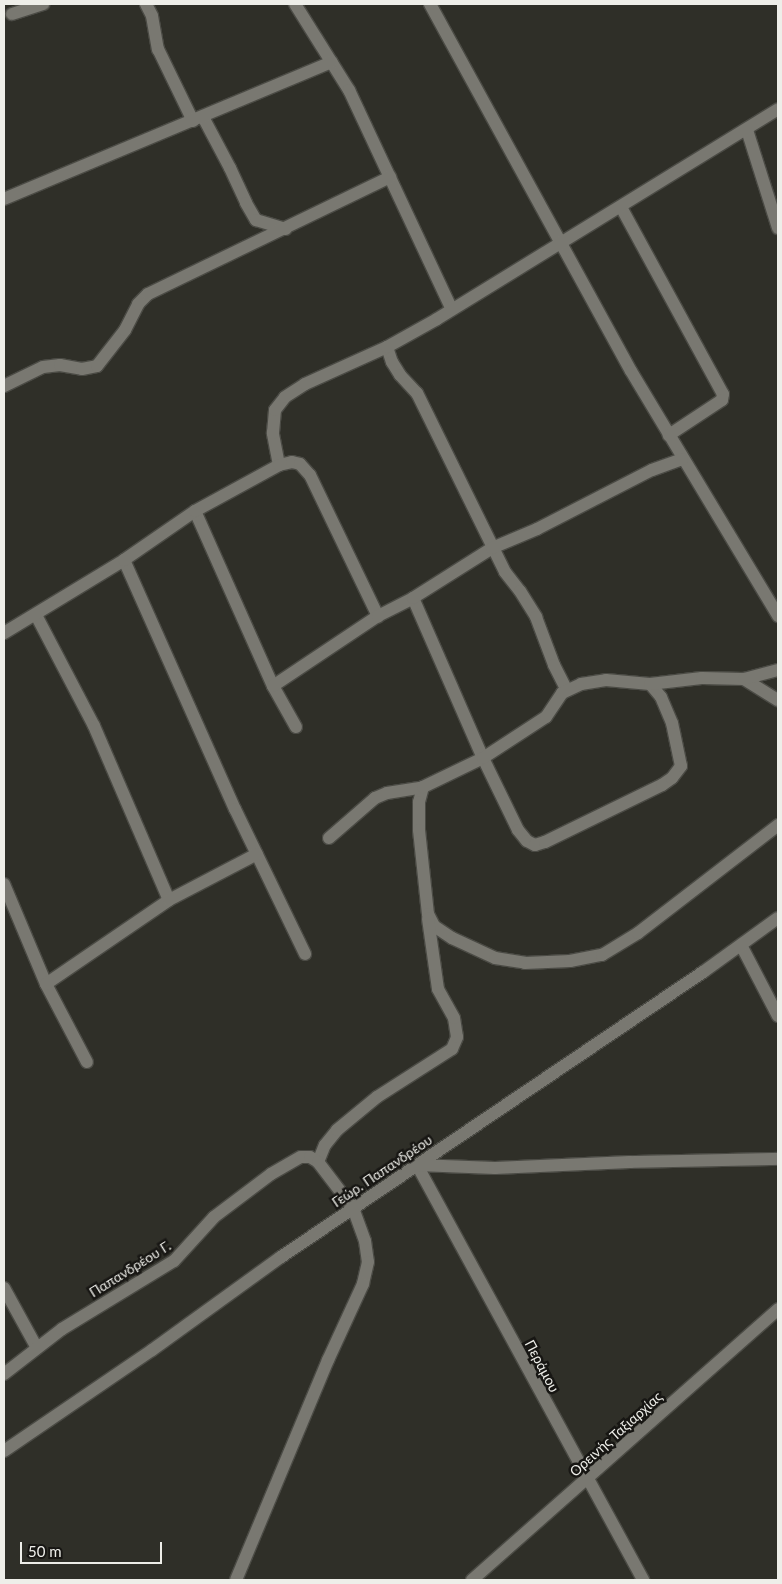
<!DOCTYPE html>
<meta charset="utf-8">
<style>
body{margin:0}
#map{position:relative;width:782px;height:1584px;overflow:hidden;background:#2f2f28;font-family:Lato,sans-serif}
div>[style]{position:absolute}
.roads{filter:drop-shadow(1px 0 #4b4b45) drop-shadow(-1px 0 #4b4b45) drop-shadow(0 1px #4b4b45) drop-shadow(0 -1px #4b4b45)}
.minor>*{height:12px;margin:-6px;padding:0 6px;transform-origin:6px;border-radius:6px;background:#797871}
span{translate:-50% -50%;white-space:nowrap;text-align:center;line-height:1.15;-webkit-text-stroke:5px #171613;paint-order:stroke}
.street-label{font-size:14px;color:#eeeee9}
.frame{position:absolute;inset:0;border:5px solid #eeeee9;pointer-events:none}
.scale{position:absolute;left:20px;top:1542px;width:142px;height:22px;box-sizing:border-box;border:2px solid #eeeee9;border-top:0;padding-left:6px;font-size:15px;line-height:18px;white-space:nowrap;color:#eeeee9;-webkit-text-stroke:4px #171613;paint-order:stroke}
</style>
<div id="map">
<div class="roads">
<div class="minor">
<div style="left:146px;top:4px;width:13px;rotate:63deg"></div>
<div style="left:152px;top:16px;width:34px;rotate:80deg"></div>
<div style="left:158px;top:49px;width:80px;rotate:64.1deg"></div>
<div style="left:295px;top:4px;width:102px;rotate:57.9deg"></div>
<div style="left:349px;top:90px;width:241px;rotate:64.9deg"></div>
<div style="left:430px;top:4px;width:418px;rotate:61.3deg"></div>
<div style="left:631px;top:371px;width:286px;rotate:59deg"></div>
<div style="left:12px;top:14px;width:33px;rotate:-18deg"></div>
<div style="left:203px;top:117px;width:58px;rotate:62.1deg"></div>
<div style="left:230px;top:168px;width:38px;rotate:65deg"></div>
<div style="left:246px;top:203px;width:20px;rotate:60deg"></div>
<div style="left:256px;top:220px;width:31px;rotate:17deg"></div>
<div style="left:747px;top:130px;width:103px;rotate:72.4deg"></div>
<div style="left:4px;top:199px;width:355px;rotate:-22.7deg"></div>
<div style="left:621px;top:207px;width:213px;rotate:61.4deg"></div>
<div style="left:723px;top:394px;width:6px;rotate:99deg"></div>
<div style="left:722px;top:400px;width:64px;rotate:146.6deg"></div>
<div style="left:387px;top:347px;width:16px;rotate:72deg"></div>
<div style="left:392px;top:362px;width:15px;rotate:58deg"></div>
<div style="left:400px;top:375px;width:25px;rotate:47deg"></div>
<div style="left:417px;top:393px;width:199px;rotate:63.8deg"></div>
<div style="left:505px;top:572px;width:24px;rotate:52deg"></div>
<div style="left:520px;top:591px;width:31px;rotate:58deg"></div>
<div style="left:536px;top:617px;width:51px;rotate:69.4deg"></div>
<div style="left:554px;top:665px;width:28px;rotate:63deg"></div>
<div style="left:4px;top:386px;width:43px;rotate:-26deg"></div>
<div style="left:43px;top:367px;width:17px;rotate:-7deg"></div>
<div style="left:60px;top:365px;width:22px;rotate:10deg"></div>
<div style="left:82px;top:369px;width:15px;rotate:-11deg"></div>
<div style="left:97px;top:366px;width:46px;rotate:-52.1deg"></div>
<div style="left:125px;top:330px;width:29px;rotate:-63deg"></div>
<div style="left:138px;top:304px;width:14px;rotate:-45deg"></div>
<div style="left:148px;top:294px;width:269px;rotate:-25.8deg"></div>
<div style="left:279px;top:465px;width:33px;rotate:-101deg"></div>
<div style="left:273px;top:433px;width:23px;rotate:-85deg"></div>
<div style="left:275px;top:410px;width:16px;rotate:-52deg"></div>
<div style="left:285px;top:397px;width:24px;rotate:-33deg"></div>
<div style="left:305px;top:384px;width:90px;rotate:-24.3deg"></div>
<div style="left:387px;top:347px;width:57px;rotate:-29.2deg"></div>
<div style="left:437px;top:319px;width:400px;rotate:-31.6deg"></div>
<div style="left:195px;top:511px;width:192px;rotate:66deg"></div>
<div style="left:273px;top:686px;width:47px;rotate:60.7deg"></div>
<div style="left:124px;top:560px;width:273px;rotate:66deg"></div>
<div style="left:235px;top:809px;width:161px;rotate:64.2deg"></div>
<div style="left:413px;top:598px;width:175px;rotate:66.4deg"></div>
<div style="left:483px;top:758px;width:80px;rotate:64.1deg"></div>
<div style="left:518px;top:830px;width:14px;rotate:51deg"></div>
<div style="left:527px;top:841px;width:9px;rotate:27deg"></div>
<div style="left:535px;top:845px;width:10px;rotate:-17deg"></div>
<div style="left:545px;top:842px;width:130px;rotate:-26deg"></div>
<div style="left:662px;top:785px;width:12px;rotate:-35deg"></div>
<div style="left:672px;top:778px;width:15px;rotate:-53deg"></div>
<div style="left:681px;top:766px;width:44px;rotate:-101.8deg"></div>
<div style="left:672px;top:723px;width:28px;rotate:-113deg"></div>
<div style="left:661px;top:697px;width:17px;rotate:-130deg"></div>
<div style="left:36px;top:615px;width:125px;rotate:62.4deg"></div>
<div style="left:94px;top:726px;width:189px;rotate:66.7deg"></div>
<div style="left:4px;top:633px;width:140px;rotate:-31.3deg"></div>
<div style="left:124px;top:560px;width:86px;rotate:-34.6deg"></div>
<div style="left:195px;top:511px;width:96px;rotate:-28.7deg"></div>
<div style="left:279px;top:465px;width:13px;rotate:-13deg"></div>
<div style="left:292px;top:462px;width:8px;rotate:14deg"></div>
<div style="left:300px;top:464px;width:15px;rotate:48deg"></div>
<div style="left:310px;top:475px;width:157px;rotate:64.3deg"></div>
<div style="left:744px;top:679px;width:40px;rotate:32deg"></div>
<div style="left:273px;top:686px;width:126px;rotate:-33.7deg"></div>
<div style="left:378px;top:616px;width:39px;rotate:-27deg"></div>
<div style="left:413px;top:598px;width:93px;rotate:-32.3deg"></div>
<div style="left:492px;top:548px;width:49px;rotate:-22.9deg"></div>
<div style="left:537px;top:529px;width:129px;rotate:-27.2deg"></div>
<div style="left:652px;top:470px;width:32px;rotate:-20deg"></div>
<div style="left:423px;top:787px;width:16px;rotate:105deg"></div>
<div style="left:419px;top:802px;width:28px;rotate:90deg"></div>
<div style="left:419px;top:830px;width:84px;rotate:83.9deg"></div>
<div style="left:428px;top:914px;width:13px;rotate:63deg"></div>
<div style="left:434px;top:926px;width:22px;rotate:34deg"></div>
<div style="left:452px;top:938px;width:47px;rotate:24.9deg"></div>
<div style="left:495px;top:958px;width:30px;rotate:9deg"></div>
<div style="left:525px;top:963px;width:45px;rotate:-2.5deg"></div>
<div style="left:570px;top:961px;width:33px;rotate:-11deg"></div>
<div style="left:602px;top:955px;width:42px;rotate:-31.4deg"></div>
<div style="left:638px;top:933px;width:177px;rotate:-37.6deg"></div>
<div style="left:329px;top:838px;width:61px;rotate:-41deg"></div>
<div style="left:375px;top:798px;width:13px;rotate:-23deg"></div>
<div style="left:387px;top:793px;width:36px;rotate:-9deg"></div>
<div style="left:423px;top:787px;width:67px;rotate:-25.8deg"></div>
<div style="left:483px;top:758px;width:75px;rotate:-33.1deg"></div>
<div style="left:546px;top:717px;width:29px;rotate:-56deg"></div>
<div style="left:562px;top:693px;width:21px;rotate:-25deg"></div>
<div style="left:581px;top:684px;width:25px;rotate:-9deg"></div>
<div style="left:606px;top:680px;width:44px;rotate:5.2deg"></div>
<div style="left:650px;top:684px;width:52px;rotate:-6.6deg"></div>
<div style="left:702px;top:678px;width:42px;rotate:1.4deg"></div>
<div style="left:744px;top:679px;width:35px;rotate:-15deg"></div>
<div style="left:4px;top:884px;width:108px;rotate:67.2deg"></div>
<div style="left:46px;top:984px;width:88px;rotate:62.3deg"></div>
<div style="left:741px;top:945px;width:80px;rotate:62.5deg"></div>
<div style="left:46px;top:984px;width:149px;rotate:-34.3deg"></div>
<div style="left:169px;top:900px;width:99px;rotate:-27.6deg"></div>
<div style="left:318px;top:1162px;width:18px;rotate:-68deg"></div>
<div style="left:325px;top:1145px;width:19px;rotate:-51deg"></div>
<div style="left:337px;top:1130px;width:52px;rotate:-39.5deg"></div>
<div style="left:377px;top:1097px;width:89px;rotate:-32.6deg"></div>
<div style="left:452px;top:1049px;width:13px;rotate:-67deg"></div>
<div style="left:457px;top:1037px;width:19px;rotate:-99deg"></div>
<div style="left:454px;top:1018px;width:33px;rotate:-119deg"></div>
<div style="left:438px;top:989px;width:71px;rotate:-98.1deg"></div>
<div style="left:417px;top:1165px;width:473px;rotate:61.4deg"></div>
<div style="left:417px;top:1165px;width:78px;rotate:2.2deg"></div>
<div style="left:495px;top:1168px;width:135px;rotate:-2.5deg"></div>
<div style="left:630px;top:1162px;width:148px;rotate:-1.2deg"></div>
<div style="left:4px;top:1288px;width:68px;rotate:61.2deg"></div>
<div style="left:4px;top:1374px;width:73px;rotate:-37.8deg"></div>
<div style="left:62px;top:1329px;width:131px;rotate:-31.3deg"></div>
<div style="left:174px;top:1261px;width:59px;rotate:-47.7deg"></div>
<div style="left:214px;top:1217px;width:71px;rotate:-37deg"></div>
<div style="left:271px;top:1174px;width:34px;rotate:-30deg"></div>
<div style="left:301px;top:1157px;width:9px"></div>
<div style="left:310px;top:1157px;width:9px;rotate:32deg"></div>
<div style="left:318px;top:1162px;width:58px;rotate:52.7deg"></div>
<div style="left:353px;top:1208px;width:35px;rotate:70deg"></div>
<div style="left:365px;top:1241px;width:21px;rotate:82deg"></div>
<div style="left:368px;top:1262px;width:23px;rotate:103deg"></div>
<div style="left:363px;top:1284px;width:84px;rotate:114.7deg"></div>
<div style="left:328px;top:1360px;width:238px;rotate:112.7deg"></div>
<div style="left:4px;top:1451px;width:179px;rotate:-34.3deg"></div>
<div style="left:152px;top:1350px;width:159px;rotate:-35.8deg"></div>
<div style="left:281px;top:1257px;width:509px;rotate:-34.03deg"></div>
<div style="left:703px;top:972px;width:92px;rotate:-35.8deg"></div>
<div style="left:472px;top:1580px;width:409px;rotate:-41.5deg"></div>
</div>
</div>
<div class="street-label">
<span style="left:382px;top:1171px;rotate:-34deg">Γεώρ. Παπανδρέου</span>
<span style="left:130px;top:1269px;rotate:-32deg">Παπανδρέου Γ.</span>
<span style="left:542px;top:1366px;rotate:62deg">Περάμου</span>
<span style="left:616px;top:1434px;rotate:-42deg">Ορεινής Ταξιαρχίας</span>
</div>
<div class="frame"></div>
<div class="scale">50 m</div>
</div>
